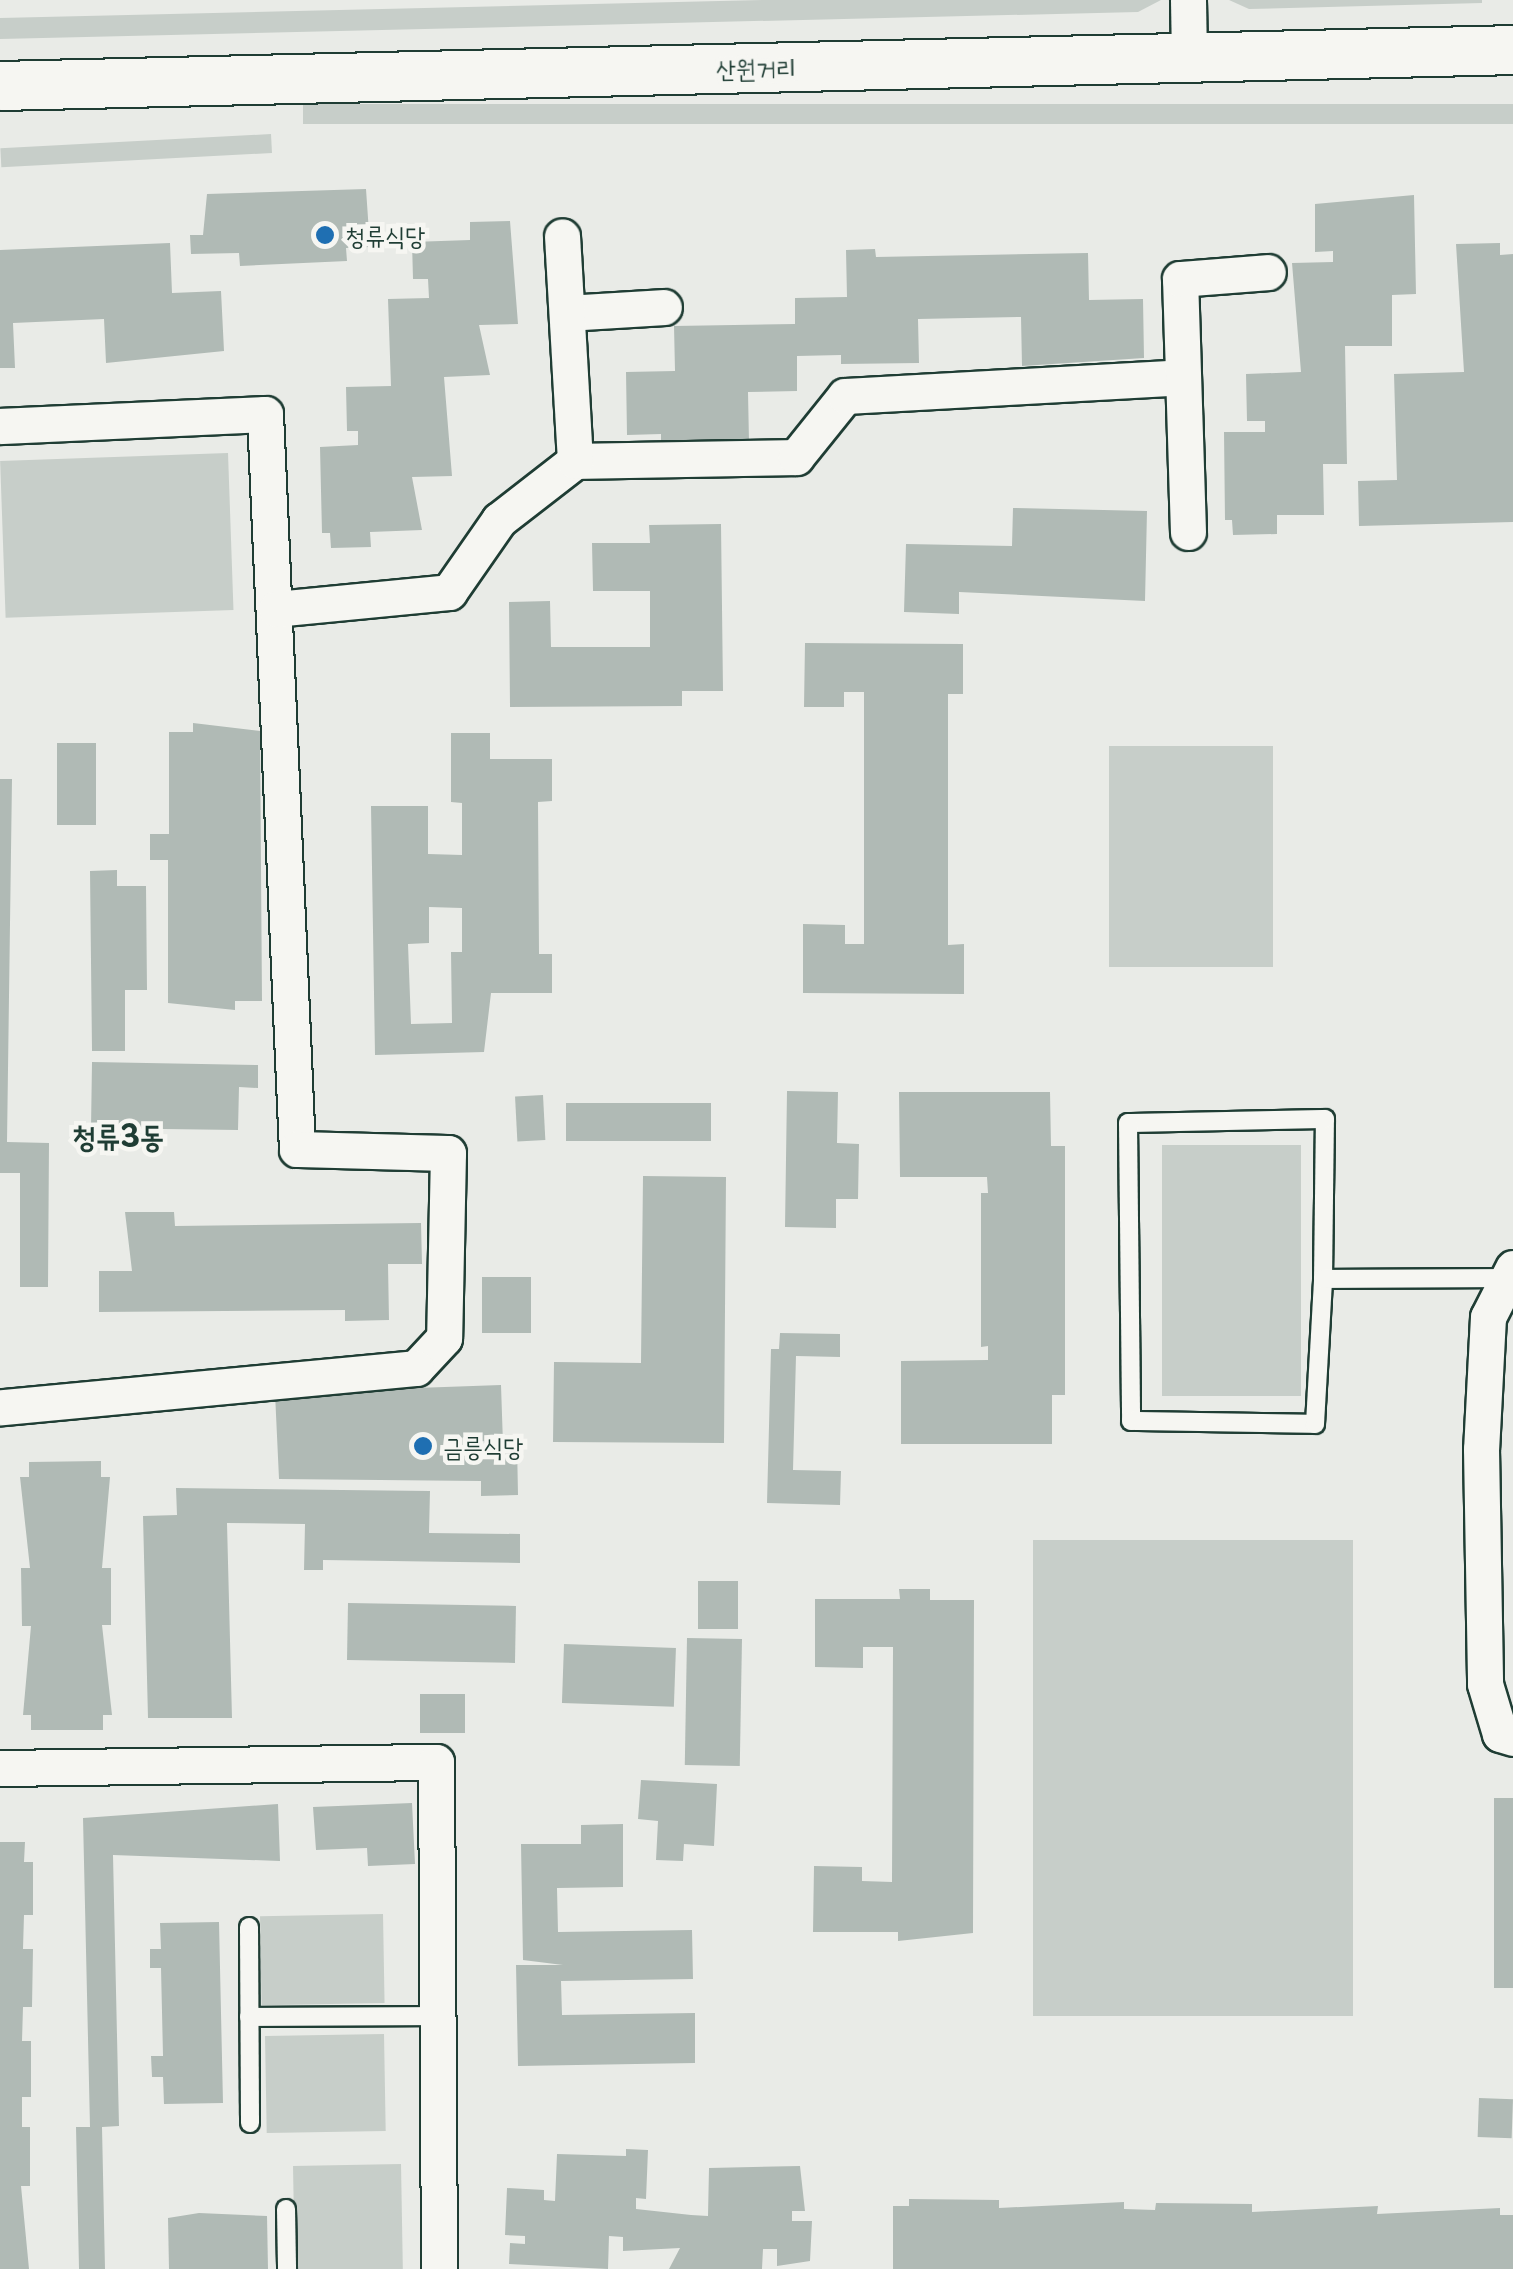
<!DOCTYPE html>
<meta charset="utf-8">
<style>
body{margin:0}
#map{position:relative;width:1513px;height:2269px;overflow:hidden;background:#e9ebe7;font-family:"Playpen Sans","Poor Story",sans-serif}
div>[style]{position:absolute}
.green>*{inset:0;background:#c7cec9;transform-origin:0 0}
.building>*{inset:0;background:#b0bab5;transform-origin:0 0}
.roads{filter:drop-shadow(2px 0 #1f3d34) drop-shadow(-2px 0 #1f3d34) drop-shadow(0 2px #1f3d34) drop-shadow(0 -2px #1f3d34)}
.service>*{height:18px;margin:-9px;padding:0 9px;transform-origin:9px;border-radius:9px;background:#f6f6f2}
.minor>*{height:35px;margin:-17.5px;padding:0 17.5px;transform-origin:17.5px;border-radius:17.5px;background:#f6f6f2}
.secondary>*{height:48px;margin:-24px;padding:0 24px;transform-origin:24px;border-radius:24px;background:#f6f6f2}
.dots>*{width:28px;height:28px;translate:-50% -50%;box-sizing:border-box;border:5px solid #f6f6f2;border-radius:50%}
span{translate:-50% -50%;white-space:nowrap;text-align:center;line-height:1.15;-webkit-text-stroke:9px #f6f6f2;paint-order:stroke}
.street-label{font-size:25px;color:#1f3d34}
.poi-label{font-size:25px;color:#1f3d34}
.left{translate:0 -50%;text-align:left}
.quarter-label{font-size:30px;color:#1f3d34;font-weight:700}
</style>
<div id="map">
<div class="green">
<div style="clip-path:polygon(762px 0,1161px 0,1138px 12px,0 39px,0 18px)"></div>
<div style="clip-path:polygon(1229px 0,1482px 0,1482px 3px,1249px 9px)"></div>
<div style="left:1513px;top:104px;width:20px;height:1210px;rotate:90deg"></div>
<div style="left:271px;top:134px;width:19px;height:271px;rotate:87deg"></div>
<div style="left:228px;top:453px;width:157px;height:228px;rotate:88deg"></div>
<div style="left:1109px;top:746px;width:164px;height:221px"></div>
<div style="left:1162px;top:1145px;width:139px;height:251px"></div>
<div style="left:1033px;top:1540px;width:320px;height:476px"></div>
<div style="left:383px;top:1914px;width:89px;height:123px;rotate:89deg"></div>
<div style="left:384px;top:2034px;width:97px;height:119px;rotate:89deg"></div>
<div style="left:401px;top:2164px;width:105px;height:108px;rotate:89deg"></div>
</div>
<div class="building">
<div style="clip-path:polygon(366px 189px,370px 247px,346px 248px,347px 261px,240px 266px,239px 253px,191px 254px,190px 235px,203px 235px,207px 194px)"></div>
<div style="clip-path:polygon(1414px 195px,1416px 294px,1392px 295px,1392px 346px,1345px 346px,1347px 464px,1323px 464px,1324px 515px,1277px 515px,1277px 534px,1233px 535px,1232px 520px,1225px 520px,1224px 432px,1265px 432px,1265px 421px,1247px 421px,1246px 374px,1301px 372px,1292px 263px,1333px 262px,1333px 251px,1315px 252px,1315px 204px)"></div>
<div style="clip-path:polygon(510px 221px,518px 324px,479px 325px,490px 375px,444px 377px,452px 476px,412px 477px,422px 530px,370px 532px,371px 547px,331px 548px,330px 533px,322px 533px,320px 447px,358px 445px,358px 431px,347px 431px,346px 387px,391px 386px,388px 299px,429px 298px,428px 279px,413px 279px,412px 242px,470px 240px,470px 222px)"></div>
<div style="clip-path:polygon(170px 243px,172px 293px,221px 291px,224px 351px,106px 363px,104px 319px,13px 323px,15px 368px,0 368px,0 250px)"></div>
<div style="clip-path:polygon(1500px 243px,1500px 255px,1513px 254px,1513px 522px,1359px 526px,1358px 481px,1397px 480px,1394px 374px,1464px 372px,1456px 244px)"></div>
<div style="clip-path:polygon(875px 249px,876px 257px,1088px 253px,1089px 300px,1143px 299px,1144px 358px,1022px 366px,1021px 317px,918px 319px,919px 363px,841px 364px,841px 355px,797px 356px,797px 391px,748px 392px,749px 442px,661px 443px,661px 434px,627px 435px,626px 372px,675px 371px,674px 326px,795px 324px,795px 298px,847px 297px,846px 250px)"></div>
<div style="clip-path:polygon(1013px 508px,1147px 511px,1145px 601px,959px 592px,959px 614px,904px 612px,906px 544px,1012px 546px)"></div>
<div style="clip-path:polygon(721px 524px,723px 691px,682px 691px,682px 706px,510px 707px,509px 602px,550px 601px,551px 647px,650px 647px,650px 591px,593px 591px,592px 543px,650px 543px,649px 525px)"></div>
<div style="clip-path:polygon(805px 643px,963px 644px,963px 694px,948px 694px,948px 945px,964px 944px,964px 994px,803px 993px,803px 924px,845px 925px,845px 944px,864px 944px,864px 692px,844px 692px,844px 707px,804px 707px)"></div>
<div style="clip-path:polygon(193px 723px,260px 731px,262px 1001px,235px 1001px,235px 1010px,168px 1003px,168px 860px,150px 860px,150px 834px,169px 834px,169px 732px,193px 732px)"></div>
<div style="clip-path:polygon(evenodd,451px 733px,490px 733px,490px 759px,552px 759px,552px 801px,538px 802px,539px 954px,552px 954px,552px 993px,491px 993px,484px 1052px,375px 1055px,371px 806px,428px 806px,428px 854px,462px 855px,462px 803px,451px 802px,451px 733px,429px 907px,462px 908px,462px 952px,451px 952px,452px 1023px,411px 1024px,408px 944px,429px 943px,429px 907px)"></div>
<div style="left:57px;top:743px;width:39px;height:82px"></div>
<div style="clip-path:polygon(0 779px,12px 779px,7px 1142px,49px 1143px,48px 1287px,20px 1287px,20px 1173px,0 1173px)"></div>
<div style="clip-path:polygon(117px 870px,117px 886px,146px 886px,147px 990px,125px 990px,125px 1051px,92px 1051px,90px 871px)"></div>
<div style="clip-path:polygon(92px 1062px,258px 1065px,258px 1088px,239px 1087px,238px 1130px,91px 1128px)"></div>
<div style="clip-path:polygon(787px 1091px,838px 1092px,837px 1143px,859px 1144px,858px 1199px,836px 1199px,836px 1228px,785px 1227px)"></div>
<div style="clip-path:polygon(899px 1092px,1050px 1092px,1051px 1146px,1065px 1146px,1065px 1395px,1052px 1395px,1052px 1444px,901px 1444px,901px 1361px,988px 1360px,988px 1346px,981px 1347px,981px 1193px,988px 1193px,987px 1177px,900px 1177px)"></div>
<div style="left:543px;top:1095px;width:45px;height:28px;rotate:87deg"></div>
<div style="left:566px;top:1103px;width:145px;height:38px"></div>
<div style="clip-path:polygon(643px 1176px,726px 1177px,724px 1443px,553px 1442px,554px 1362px,641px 1363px)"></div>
<div style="clip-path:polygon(125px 1212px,174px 1212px,175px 1226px,421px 1223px,422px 1264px,388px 1264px,389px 1320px,345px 1321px,345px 1310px,99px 1312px,99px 1271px,132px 1271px)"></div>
<div style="left:482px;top:1277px;width:49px;height:56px"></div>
<div style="clip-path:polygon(780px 1333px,840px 1334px,840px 1357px,796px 1356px,793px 1470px,841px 1471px,840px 1505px,767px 1503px,771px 1349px,779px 1349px)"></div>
<div style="clip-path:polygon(501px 1385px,503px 1444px,517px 1444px,518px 1495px,481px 1496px,481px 1481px,279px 1479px,275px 1393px)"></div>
<div style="clip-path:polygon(101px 1461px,101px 1477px,110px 1477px,102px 1568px,111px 1568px,111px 1625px,102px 1625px,112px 1715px,103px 1715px,103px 1730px,31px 1730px,31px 1715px,23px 1715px,31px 1626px,22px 1626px,21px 1568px,30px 1568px,20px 1477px,29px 1477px,29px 1462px)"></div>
<div style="clip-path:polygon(176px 1488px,430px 1491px,429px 1533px,520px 1534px,520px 1563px,323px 1560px,323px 1570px,304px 1570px,305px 1524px,227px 1523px,232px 1718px,148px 1718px,143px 1516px,177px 1515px)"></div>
<div style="left:698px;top:1581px;width:40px;height:48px"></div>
<div style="clip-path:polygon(899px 1589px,930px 1589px,930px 1600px,974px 1600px,973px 1933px,898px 1941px,898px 1932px,813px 1932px,814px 1866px,862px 1867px,862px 1881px,892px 1882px,893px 1647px,863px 1647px,863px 1668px,815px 1667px,815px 1599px,900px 1599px)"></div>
<div style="left:348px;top:1603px;width:168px;height:57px;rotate:1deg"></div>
<div style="left:687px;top:1638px;width:55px;height:127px;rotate:1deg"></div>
<div style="left:564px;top:1644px;width:112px;height:59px;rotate:2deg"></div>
<div style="left:420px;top:1694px;width:45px;height:39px"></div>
<div style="clip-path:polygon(641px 1780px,717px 1784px,714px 1846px,684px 1844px,683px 1861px,656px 1860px,658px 1821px,638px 1819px)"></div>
<div style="left:1494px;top:1798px;width:19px;height:190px"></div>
<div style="clip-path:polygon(412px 1803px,415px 1864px,368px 1866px,367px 1848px,316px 1850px,313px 1807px)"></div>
<div style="clip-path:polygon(278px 1804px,280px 1861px,113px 1855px,119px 2126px,102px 2127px,105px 2269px,79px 2269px,76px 2127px,90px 2127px,83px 1818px)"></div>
<div style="clip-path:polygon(623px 1824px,623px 1887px,557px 1888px,558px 1932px,692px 1930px,693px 1979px,561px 1981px,562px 2015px,695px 2013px,695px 2063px,518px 2066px,516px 1965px,563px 1965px,523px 1960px,521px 1844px,581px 1844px,581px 1825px)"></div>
<div style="clip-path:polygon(0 1842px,25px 1842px,24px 1862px,33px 1862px,33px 1915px,24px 1915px,23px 1949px,33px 1949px,32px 2007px,23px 2007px,22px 2041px,31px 2041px,31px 2097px,22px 2097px,22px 2127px,30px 2127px,30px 2186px,21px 2186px,29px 2269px,0 2269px)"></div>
<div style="clip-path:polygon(219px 1922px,223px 2103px,164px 2104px,163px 2077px,152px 2077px,151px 2056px,163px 2056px,161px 1968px,150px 1968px,150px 1949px,161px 1949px,160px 1923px)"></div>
<div style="left:1479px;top:2098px;width:34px;height:39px;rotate:2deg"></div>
<div style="clip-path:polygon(626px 2149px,648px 2150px,646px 2199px,636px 2198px,636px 2209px,691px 2215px,708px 2216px,709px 2168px,800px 2166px,805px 2211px,792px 2211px,792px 2221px,812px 2221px,810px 2261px,777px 2266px,777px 2249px,763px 2249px,762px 2269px,669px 2269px,680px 2248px,623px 2251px,623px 2237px,609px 2236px,608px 2269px,509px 2264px,510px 2243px,525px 2244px,525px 2236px,505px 2235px,507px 2188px,544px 2190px,544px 2200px,555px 2201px,557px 2154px,626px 2156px)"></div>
<div style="clip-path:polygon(909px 2199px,999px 2200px,999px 2208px,1124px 2202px,1124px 2209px,1155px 2210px,1156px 2203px,1252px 2204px,1252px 2212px,1378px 2206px,1377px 2214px,1500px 2208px,1500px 2215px,1513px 2215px,1513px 2269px,893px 2269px,893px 2206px,909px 2206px)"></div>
<div style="clip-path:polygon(199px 2213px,267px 2216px,268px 2269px,169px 2269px,168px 2218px)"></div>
</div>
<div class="roads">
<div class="service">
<div style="left:1323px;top:1279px;width:160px;rotate:-89.3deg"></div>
<div style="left:1325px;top:1119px;width:197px;rotate:178.8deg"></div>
<div style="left:1128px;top:1123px;width:298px;rotate:89.4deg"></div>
<div style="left:1131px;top:1421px;width:184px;rotate:0.9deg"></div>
<div style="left:1315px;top:1424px;width:145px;rotate:-86.8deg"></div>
<div style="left:1323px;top:1279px;width:182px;rotate:-0.3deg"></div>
<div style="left:249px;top:1927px;width:196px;rotate:89.7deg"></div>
<div style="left:249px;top:2017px;width:190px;rotate:-0.3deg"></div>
<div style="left:286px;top:2209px;width:60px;rotate:89deg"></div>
</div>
<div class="minor">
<div style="left:1188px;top:0;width:58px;rotate:89deg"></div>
<div style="left:567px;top:313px;width:97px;rotate:-3.5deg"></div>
<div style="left:0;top:426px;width:265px;rotate:-2.6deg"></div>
<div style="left:265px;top:414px;width:736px;rotate:87.51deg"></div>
<div style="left:297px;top:1149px;width:151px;rotate:1.5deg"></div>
<div style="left:448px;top:1153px;width:185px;rotate:91.2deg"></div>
<div style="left:444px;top:1338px;width:41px;rotate:133deg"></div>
<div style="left:416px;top:1368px;width:418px;rotate:174.6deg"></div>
<div style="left:575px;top:461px;width:221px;rotate:-1deg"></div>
<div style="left:796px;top:457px;width:78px;rotate:-51.2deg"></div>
<div style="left:845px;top:396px;width:338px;rotate:-3.2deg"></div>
<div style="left:1188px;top:532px;width:253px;rotate:-91.8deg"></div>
<div style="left:1180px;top:279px;width:88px;rotate:-4.5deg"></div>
<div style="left:276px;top:609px;width:174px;rotate:-5.6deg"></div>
<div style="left:449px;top:592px;width:88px;rotate:-55.2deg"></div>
<div style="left:499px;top:520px;width:96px;rotate:-37.8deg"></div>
<div style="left:575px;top:461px;width:225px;rotate:-93.3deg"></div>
<div style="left:1513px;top:1268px;width:55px;rotate:117deg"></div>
<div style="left:1488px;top:1317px;width:132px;rotate:93deg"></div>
<div style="left:1481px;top:1449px;width:235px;rotate:89deg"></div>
<div style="left:1485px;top:1684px;width:52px;rotate:73.3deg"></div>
<div style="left:1500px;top:1734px;width:14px;rotate:17deg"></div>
<div style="left:0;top:1768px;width:436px;rotate:-0.8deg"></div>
<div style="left:436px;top:1762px;width:507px;rotate:89.66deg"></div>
</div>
<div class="secondary">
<div style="left:0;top:86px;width:1513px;rotate:-1.36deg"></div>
</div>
</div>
<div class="dots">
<div style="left:325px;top:235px;background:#1f6fb2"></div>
<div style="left:423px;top:1446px;background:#1f6fb2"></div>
</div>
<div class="street-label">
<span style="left:756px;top:68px;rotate:-1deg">산원거리</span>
</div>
<div class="poi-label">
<span class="left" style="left:345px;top:235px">청류식당</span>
<span class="left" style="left:443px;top:1446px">금릉식당</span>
</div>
<div class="quarter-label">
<span style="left:118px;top:1135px">청류3동</span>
</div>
</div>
